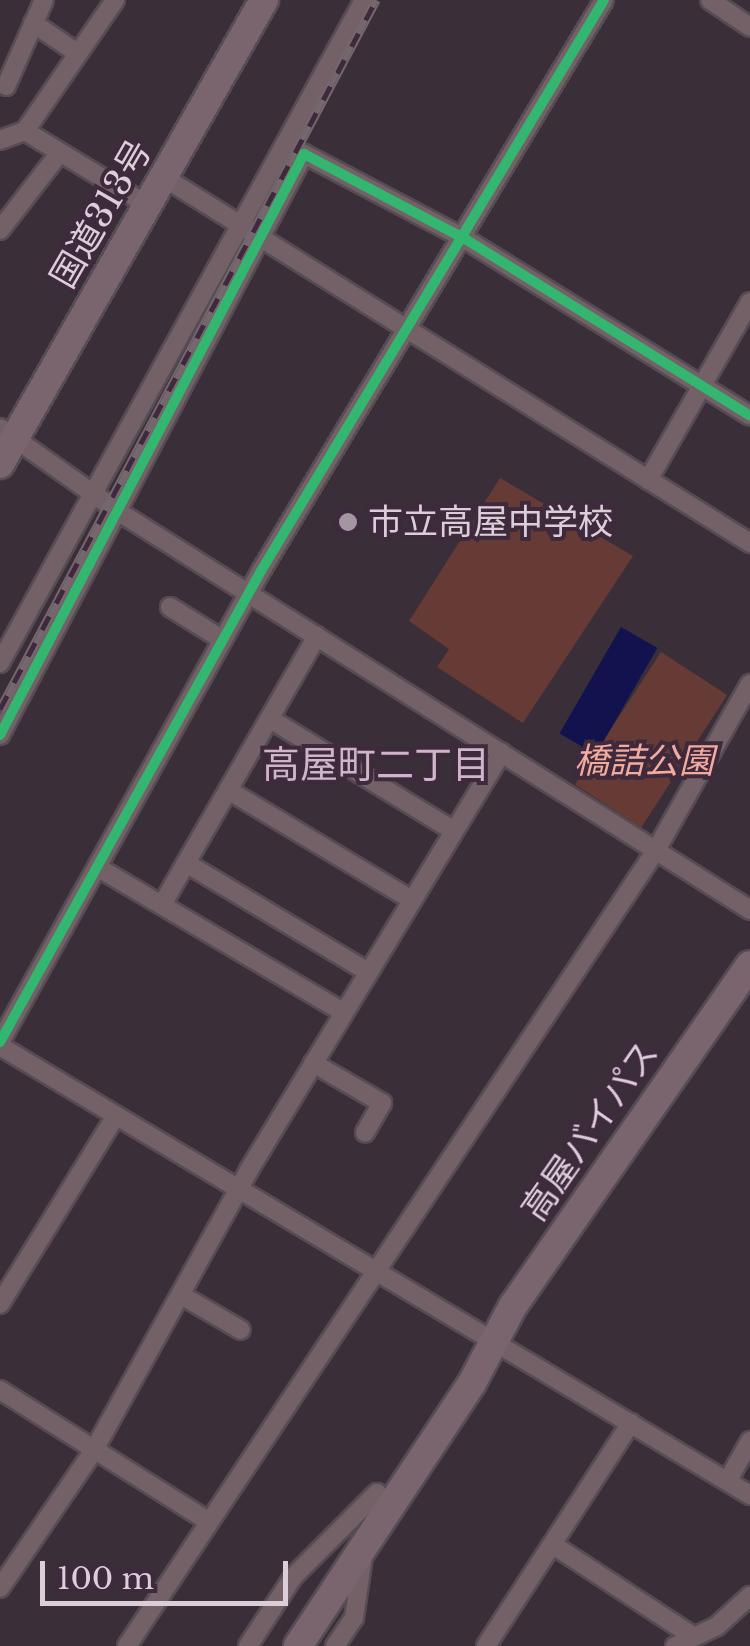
<!DOCTYPE html>
<meta charset="utf-8">
<style>
body{margin:0}
#map{position:relative;width:750px;height:1646px;overflow:hidden;background:#3a2e38;font-family:"Libre Baskerville","Noto Sans JP",serif}
div>[style]{position:absolute}
.green>*{inset:0;background:#663b35;transform-origin:0 0}
.water>*{inset:0;background:#11124e;transform-origin:0 0}
.roads{filter:drop-shadow(2px 0 #564c54) drop-shadow(-2px 0 #564c54) drop-shadow(0 2px #564c54) drop-shadow(0 -2px #564c54)}
.minor>*{height:18px;margin:-9px;padding:0 9px;transform-origin:9px;border-radius:9px;background:#736167}
.highway>*{height:28px;margin:-14px;padding:0 14px;transform-origin:14px;border-radius:14px;background:#7a656e}
.rail>*{height:9px;margin-top:-4.5px;transform-origin:0;background:repeating-linear-gradient(90deg,#3e2a3c 0 15px,#75676e 0 30px);box-sizing:border-box;border-block:2px solid #75676e}
.cycleway>*{height:10px;margin:-5px;padding:0 5px;transform-origin:5px;border-radius:5px;background:#33b770}
.dots>*{width:28px;height:28px;translate:-50% -50%;box-sizing:border-box;border:5px solid #3e2a3c;border-radius:50%}
span{translate:-50% -50%;white-space:nowrap;text-align:center;line-height:1.15;-webkit-text-stroke:8px #3e2a3c;paint-order:stroke}
.street-label{font-size:35px;color:#dbced9}
.poi-label{font-size:35px;color:#dbced9}
.left{translate:0 -50%;text-align:left}
.park-label{font-size:35px;color:#f3ab9e;font-style:italic}
.neighbourhood-label{font-size:38px;color:#ceb5ca}
.scale{position:absolute;left:40px;top:1561px;width:248px;height:45px;box-sizing:border-box;border:5px solid #dbced9;border-top:0;padding-left:12px;font-size:30px;line-height:35px;white-space:nowrap;color:#dbced9;-webkit-text-stroke:8px #3e2a3c;paint-order:stroke}
</style>
<div id="map">
<div class="green">
<div style="clip-path:polygon(500px 478px,633px 556px,523px 723px,437px 667px,449px 649px,409px 621px)"></div>
<div style="left:661px;top:652px;width:79px;height:158px;rotate:33deg"></div>
</div>
<div class="water">
<div style="left:621px;top:627px;width:42px;height:123px;rotate:30deg"></div>
</div>
<div class="roads">
<div class="minor">
<div style="left:710px;top:0;width:48px;rotate:34deg"></div>
<div style="left:33px;top:23px;width:45px;rotate:34deg"></div>
<div style="left:6px;top:86px;width:94px;rotate:-66.2deg"></div>
<div style="left:25px;top:131px;width:159px;rotate:-55.5deg"></div>
<div style="left:0;top:140px;width:27px;rotate:-20deg"></div>
<div style="left:25px;top:131px;width:145px;rotate:31.2deg"></div>
<div style="left:165px;top:178px;width:690px;rotate:31.96deg"></div>
<div style="left:0;top:230px;width:95px;rotate:-52.3deg"></div>
<div style="left:0;top:428px;width:146px;rotate:35.2deg"></div>
<div style="left:119px;top:512px;width:746px;rotate:32.24deg"></div>
<div style="left:648px;top:480px;width:205px;rotate:-60.2deg"></div>
<div style="left:170px;top:607px;width:62px;rotate:31.9deg"></div>
<div style="left:317px;top:636px;width:262px;rotate:120deg"></div>
<div style="left:186px;top:863px;width:212px;rotate:30.9deg"></div>
<div style="left:0;top:663px;width:756px;rotate:-61.23deg"></div>
<div style="left:270px;top:719px;width:215px;rotate:31.3deg"></div>
<div style="left:0;top:735px;width:656px;rotate:-62.38deg"></div>
<div style="left:304px;top:154px;width:182px;rotate:27.8deg"></div>
<div style="left:465px;top:239px;width:335px;rotate:31.8deg"></div>
<div style="left:228px;top:790px;width:214px;rotate:30.9deg"></div>
<div style="left:97px;top:867px;width:286px;rotate:30.5deg"></div>
<div style="left:162px;top:905px;width:48px;rotate:-60.3deg"></div>
<div style="left:0;top:1042px;width:538px;rotate:-61.01deg"></div>
<div style="left:261px;top:571px;width:666px;rotate:-59.01deg"></div>
<div style="left:0;top:1046px;width:874px;rotate:30.91deg"></div>
<div style="left:313px;top:1063px;width:80px;rotate:30.1deg"></div>
<div style="left:382px;top:1103px;width:34px;rotate:120deg"></div>
<div style="left:181px;top:1295px;width:69px;rotate:30.3deg"></div>
<div style="left:0;top:1304px;width:220px;rotate:-58.4deg"></div>
<div style="left:0;top:1390px;width:246px;rotate:32.2deg"></div>
<div style="left:728px;top:1480px;width:45px;rotate:-60.6deg"></div>
<div style="left:553px;top:1545px;width:168px;rotate:33.1deg"></div>
<div style="left:0;top:1588px;width:167px;rotate:-55.7deg"></div>
<div style="left:94px;top:1450px;width:320px;rotate:-61deg"></div>
<div style="left:249px;top:1170px;width:488px;rotate:-58.8deg"></div>
<div style="left:127px;top:1646px;width:956px;rotate:-56.39deg"></div>
<div style="left:656px;top:850px;width:191px;rotate:-60.5deg"></div>
<div style="left:248px;top:1646px;width:82px;rotate:-56.9deg"></div>
<div style="left:293px;top:1577px;width:119px;rotate:-45deg"></div>
<div style="left:335px;top:1646px;width:34px;rotate:-56deg"></div>
<div style="left:354px;top:1618px;width:63px;rotate:-81.7deg"></div>
<div style="left:486px;top:1646px;width:266px;rotate:-57deg"></div>
<div style="left:675px;top:1646px;width:47px;rotate:-25.5deg"></div>
<div style="left:717px;top:1626px;width:45px;rotate:-42.3deg"></div>
</div>
<div class="highway">
<div style="left:0;top:464px;width:534px;rotate:-60.36deg"></div>
<div style="left:298px;top:1646px;width:315px;rotate:-56.5deg"></div>
<div style="left:472px;top:1383px;width:87px;rotate:-62deg"></div>
<div style="left:513px;top:1306px;width:415px;rotate:-55.2deg"></div>
</div>
</div>
<div class="rail">
<div style="left:0;top:709px;width:803px;rotate:-62.06deg"></div>
</div>
<div class="cycleway">
<div style="left:0;top:735px;width:656px;rotate:-62.38deg"></div>
<div style="left:304px;top:154px;width:182px;rotate:27.8deg"></div>
<div style="left:465px;top:239px;width:335px;rotate:31.8deg"></div>
<div style="left:0;top:1042px;width:538px;rotate:-61.01deg"></div>
<div style="left:261px;top:571px;width:666px;rotate:-59.01deg"></div>
</div>
<div class="dots">
<div style="left:348px;top:522px;background:#a396a1"></div>
</div>
<div class="street-label">
<span style="left:101px;top:214px;rotate:-60deg">国道313号</span>
<span style="left:590px;top:1131px;rotate:-55deg">高屋バイパス</span>
</div>
<div class="poi-label">
<span class="left" style="left:368px;top:522px">市立高屋中学校</span>
</div>
<div class="park-label">
<span style="left:644px;top:761px">橋詰公園</span>
</div>
<div class="neighbourhood-label">
<span style="left:376px;top:765px">高屋町二丁目</span>
</div>
<div class="scale">100 m</div>
</div>
